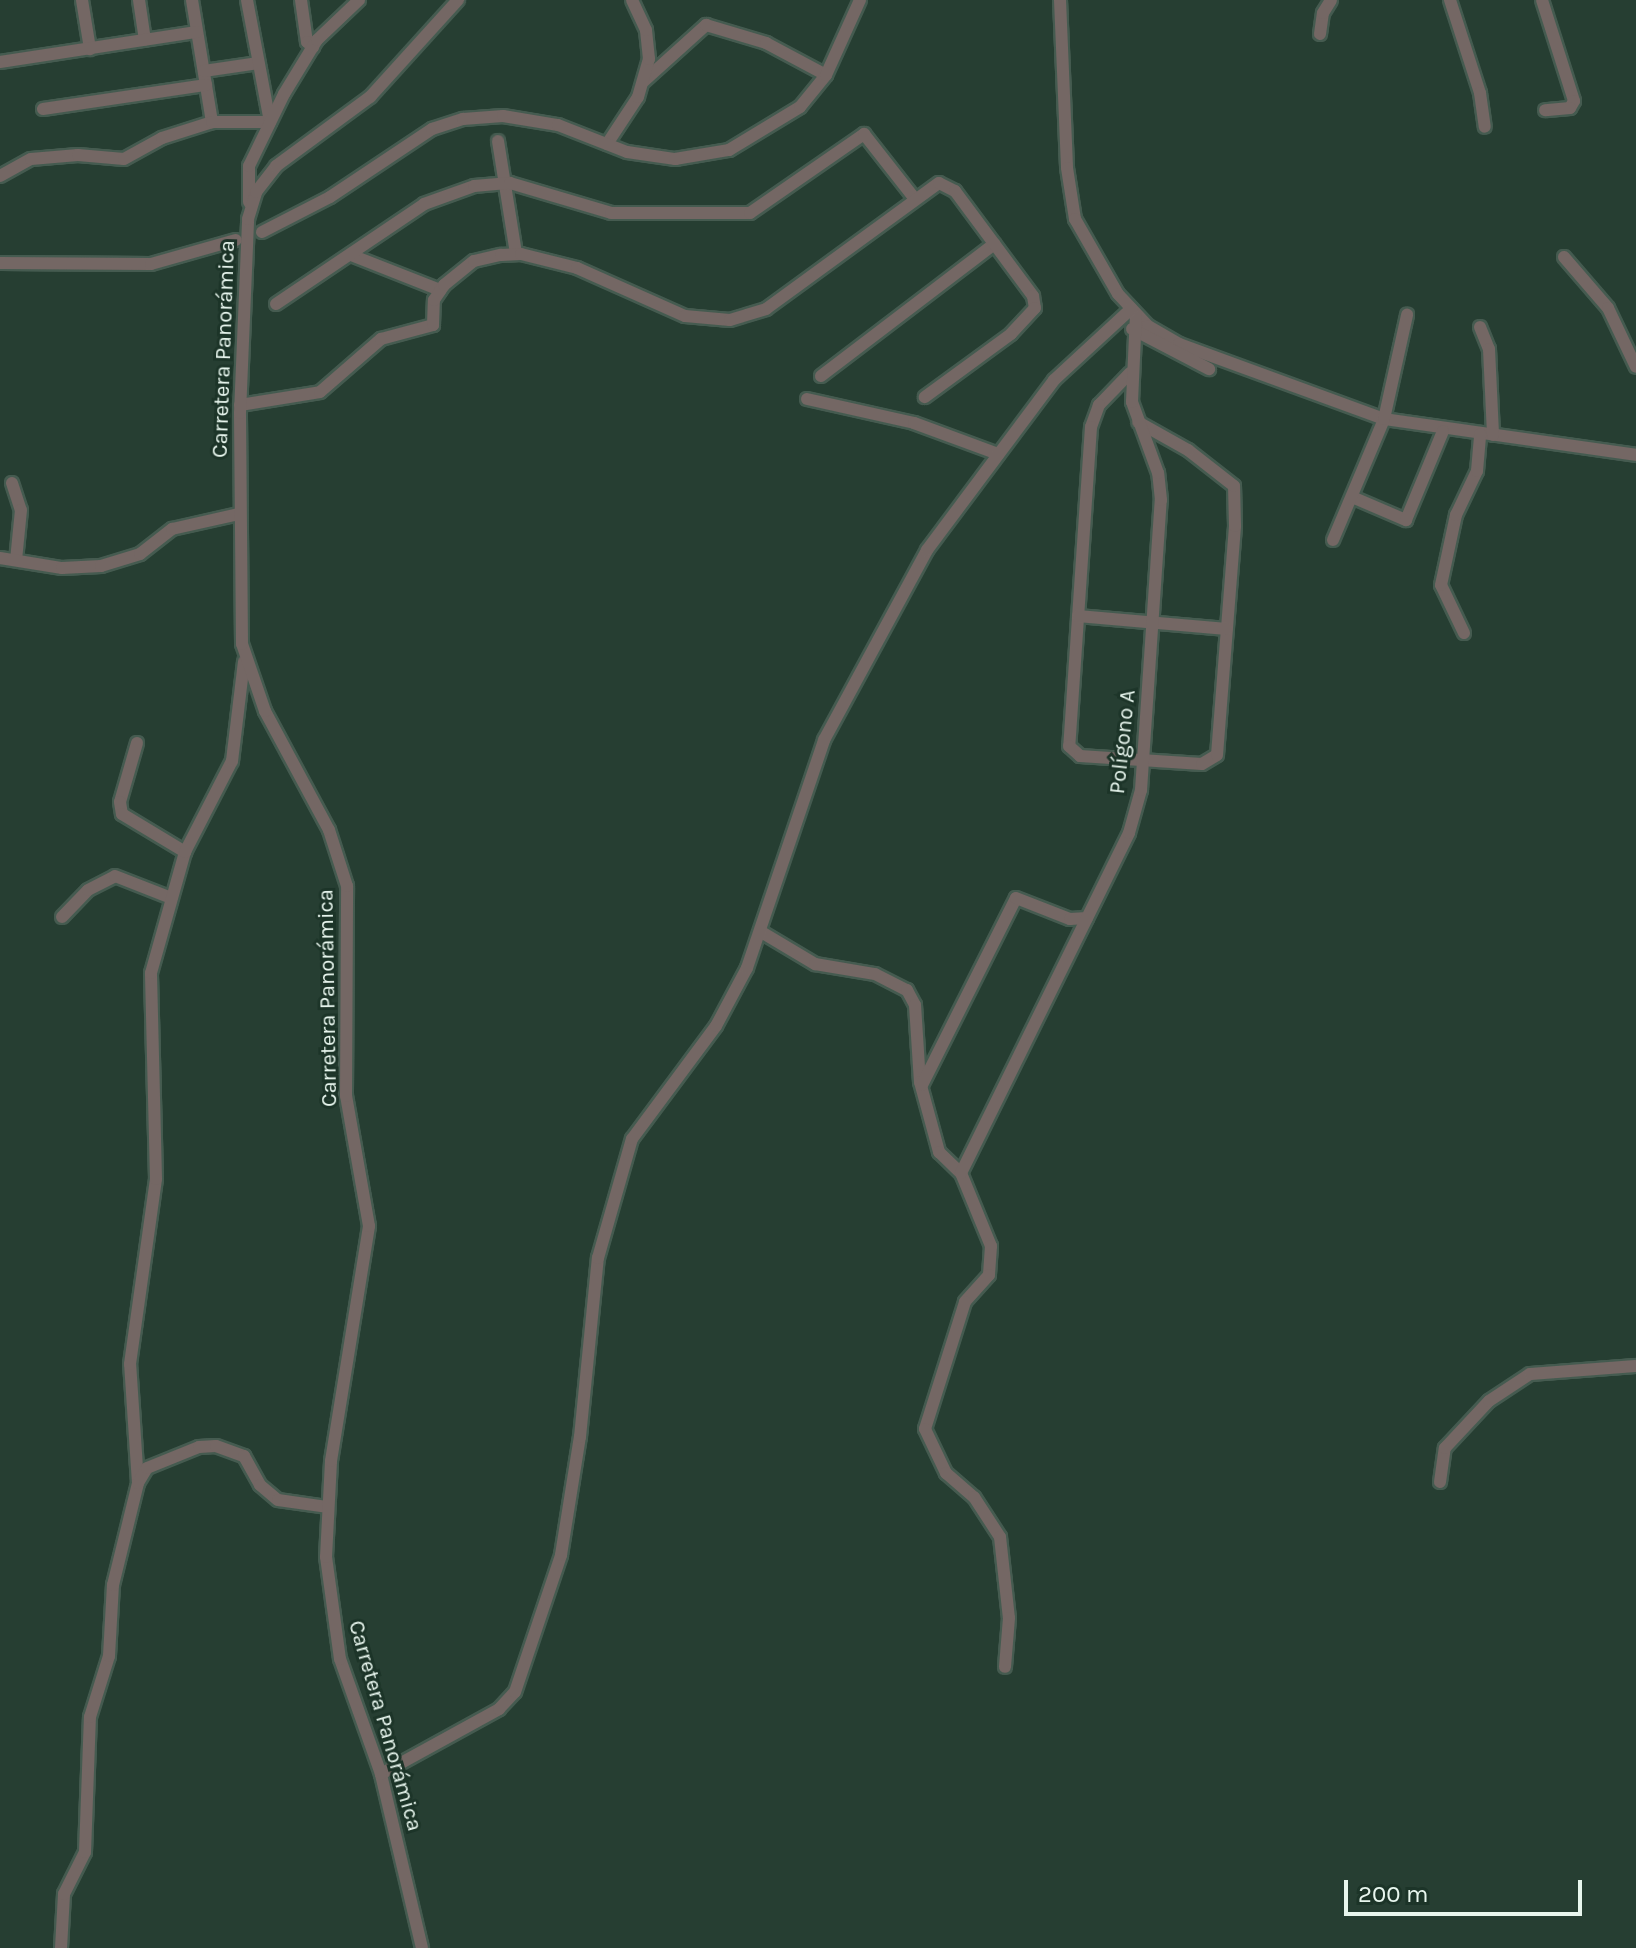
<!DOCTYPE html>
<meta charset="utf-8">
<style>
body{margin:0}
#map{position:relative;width:1636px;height:1948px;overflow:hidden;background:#263e32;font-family:Karla,sans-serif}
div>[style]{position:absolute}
.roads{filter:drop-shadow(2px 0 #455b50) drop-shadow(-2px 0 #455b50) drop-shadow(0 2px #455b50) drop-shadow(0 -2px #455b50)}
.minor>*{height:12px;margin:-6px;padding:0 6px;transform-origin:6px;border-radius:6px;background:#746764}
span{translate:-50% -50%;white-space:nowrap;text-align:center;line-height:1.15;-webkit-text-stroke:6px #1c3428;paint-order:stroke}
.street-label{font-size:22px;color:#e8f6ee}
.scale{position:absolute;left:1344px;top:1880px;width:238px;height:36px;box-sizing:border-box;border:4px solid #e8f6ee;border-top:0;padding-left:10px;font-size:24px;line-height:28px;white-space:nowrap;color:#e8f6ee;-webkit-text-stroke:6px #1c3428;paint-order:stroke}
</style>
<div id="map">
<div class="roads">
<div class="minor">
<div style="left:82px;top:0;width:50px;rotate:80.7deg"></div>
<div style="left:139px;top:0;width:40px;rotate:81.5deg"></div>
<div style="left:192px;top:0;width:124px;rotate:80.7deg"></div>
<div style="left:301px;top:0;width:42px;rotate:81.9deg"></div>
<div style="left:307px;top:42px;width:8px;rotate:40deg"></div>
<div style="left:1060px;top:0;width:168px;rotate:87.6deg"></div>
<div style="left:1067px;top:168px;width:52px;rotate:81.1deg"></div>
<div style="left:1075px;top:219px;width:86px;rotate:60.2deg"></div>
<div style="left:1118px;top:294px;width:44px;rotate:46.8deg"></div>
<div style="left:1148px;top:326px;width:36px;rotate:30deg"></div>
<div style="left:1179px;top:344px;width:218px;rotate:20.1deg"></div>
<div style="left:1384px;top:419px;width:255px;rotate:8.1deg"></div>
<div style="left:1450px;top:0;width:98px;rotate:72.1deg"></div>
<div style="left:1480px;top:93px;width:34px;rotate:82deg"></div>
<div style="left:1542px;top:0;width:106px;rotate:72.4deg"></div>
<div style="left:1574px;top:101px;width:8px;rotate:120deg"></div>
<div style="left:1570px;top:108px;width:25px;rotate:175deg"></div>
<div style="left:1320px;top:34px;width:21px;rotate:-82deg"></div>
<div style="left:1323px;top:13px;width:15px;rotate:-58deg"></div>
<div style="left:0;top:62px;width:199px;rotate:-8.7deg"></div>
<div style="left:204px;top:71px;width:55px;rotate:-8.4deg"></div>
<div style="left:644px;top:81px;width:84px;rotate:-42.1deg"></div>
<div style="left:706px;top:25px;width:63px;rotate:16.7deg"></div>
<div style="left:766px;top:43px;width:68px;rotate:28.1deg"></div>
<div style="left:43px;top:109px;width:165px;rotate:-8.4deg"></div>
<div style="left:498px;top:141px;width:114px;rotate:80.9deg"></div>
<div style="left:607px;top:144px;width:56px;rotate:-56.6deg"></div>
<div style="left:638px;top:97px;width:40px;rotate:-74deg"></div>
<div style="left:649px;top:59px;width:29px;rotate:-96deg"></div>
<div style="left:646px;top:30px;width:33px;rotate:-115deg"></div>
<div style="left:0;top:176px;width:35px;rotate:-29deg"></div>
<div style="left:31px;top:159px;width:47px;rotate:-4.9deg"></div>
<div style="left:78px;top:155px;width:46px;rotate:5deg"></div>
<div style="left:124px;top:159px;width:43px;rotate:-28.9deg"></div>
<div style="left:162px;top:138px;width:52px;rotate:-17.7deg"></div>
<div style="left:212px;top:122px;width:58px"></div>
<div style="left:270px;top:122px;width:124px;rotate:-100.7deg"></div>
<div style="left:249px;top:202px;width:36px;rotate:-90deg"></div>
<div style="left:249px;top:166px;width:80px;rotate:-64.1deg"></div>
<div style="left:284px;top:94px;width:63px;rotate:-58.6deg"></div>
<div style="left:317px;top:40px;width:58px;rotate:-43.6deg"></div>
<div style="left:262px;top:232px;width:76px;rotate:-27.2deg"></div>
<div style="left:330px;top:197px;width:123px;rotate:-33.7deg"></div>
<div style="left:432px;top:129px;width:33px;rotate:-18deg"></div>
<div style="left:463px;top:119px;width:40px;rotate:-4.3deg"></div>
<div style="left:503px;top:116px;width:56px;rotate:9.3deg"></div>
<div style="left:558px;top:125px;width:74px;rotate:21.4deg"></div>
<div style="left:627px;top:152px;width:49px;rotate:8.3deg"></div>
<div style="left:675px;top:159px;width:55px;rotate:-9.5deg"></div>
<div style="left:729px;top:150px;width:83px;rotate:-31.2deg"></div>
<div style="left:800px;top:107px;width:41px;rotate:-50.9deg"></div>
<div style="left:826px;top:75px;width:82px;rotate:-65.6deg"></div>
<div style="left:351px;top:255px;width:96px;rotate:21.5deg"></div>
<div style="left:1564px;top:257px;width:67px;rotate:49.2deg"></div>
<div style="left:1608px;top:308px;width:65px;rotate:64.6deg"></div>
<div style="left:0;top:263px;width:151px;rotate:0.4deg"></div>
<div style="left:151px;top:264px;width:88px;rotate:-15.8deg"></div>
<div style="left:276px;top:304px;width:179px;rotate:-34deg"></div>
<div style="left:424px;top:204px;width:53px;rotate:-19.8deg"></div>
<div style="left:474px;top:186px;width:36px;rotate:-5deg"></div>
<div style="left:510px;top:183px;width:105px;rotate:16.5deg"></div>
<div style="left:611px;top:213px;width:139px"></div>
<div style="left:750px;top:213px;width:139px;rotate:-34.7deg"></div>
<div style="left:864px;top:134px;width:83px;rotate:51.9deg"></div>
<div style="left:1480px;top:327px;width:24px;rotate:68deg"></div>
<div style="left:1489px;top:349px;width:86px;rotate:87.3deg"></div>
<div style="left:1132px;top:329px;width:87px;rotate:27.5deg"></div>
<div style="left:1130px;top:373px;width:45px;rotate:134.1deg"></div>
<div style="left:1099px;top:405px;width:23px;rotate:110deg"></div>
<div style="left:1091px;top:427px;width:320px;rotate:93.9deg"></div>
<div style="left:1069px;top:746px;width:15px;rotate:42deg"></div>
<div style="left:1080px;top:756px;width:122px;rotate:3.8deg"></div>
<div style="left:1202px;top:764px;width:17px;rotate:-31deg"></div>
<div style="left:1217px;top:755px;width:230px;rotate:-85.5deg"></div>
<div style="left:1235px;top:526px;width:40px;rotate:-91.4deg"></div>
<div style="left:1234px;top:486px;width:58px;rotate:-142deg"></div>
<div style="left:1188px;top:450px;width:57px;rotate:-150.8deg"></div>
<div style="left:821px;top:376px;width:218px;rotate:-37.3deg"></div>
<div style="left:807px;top:399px;width:110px;rotate:12.6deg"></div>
<div style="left:914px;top:423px;width:90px;rotate:20.3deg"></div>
<div style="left:240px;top:405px;width:81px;rotate:-9.2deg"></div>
<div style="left:320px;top:392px;width:81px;rotate:-41deg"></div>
<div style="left:381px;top:339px;width:54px;rotate:-15.1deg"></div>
<div style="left:433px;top:325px;width:25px;rotate:-88deg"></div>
<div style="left:434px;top:300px;width:18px;rotate:-56deg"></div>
<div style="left:444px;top:285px;width:38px;rotate:-39deg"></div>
<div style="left:474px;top:261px;width:28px;rotate:-13deg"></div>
<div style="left:501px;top:255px;width:20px;rotate:-3deg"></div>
<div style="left:521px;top:254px;width:58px;rotate:14deg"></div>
<div style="left:577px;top:268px;width:118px;rotate:24deg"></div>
<div style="left:685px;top:316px;width:45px;rotate:5.1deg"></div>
<div style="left:730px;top:320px;width:38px;rotate:-17deg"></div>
<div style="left:766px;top:309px;width:214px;rotate:-36.1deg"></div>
<div style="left:939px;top:183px;width:18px;rotate:27deg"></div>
<div style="left:955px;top:191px;width:131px;rotate:53.4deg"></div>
<div style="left:1033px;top:296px;width:12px;rotate:81deg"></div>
<div style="left:1035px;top:308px;width:35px;rotate:133deg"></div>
<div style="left:1011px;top:334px;width:107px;rotate:143.8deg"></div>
<div style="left:12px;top:483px;width:28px;rotate:72deg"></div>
<div style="left:21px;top:510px;width:50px;rotate:95.7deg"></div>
<div style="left:1352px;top:497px;width:59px;rotate:23.1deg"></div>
<div style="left:1406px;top:520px;width:96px;rotate:-67.4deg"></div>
<div style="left:1333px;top:540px;width:131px;rotate:-67.1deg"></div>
<div style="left:1384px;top:419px;width:107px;rotate:-77.5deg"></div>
<div style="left:0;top:558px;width:63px;rotate:9.2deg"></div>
<div style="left:62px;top:568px;width:39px;rotate:-3deg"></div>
<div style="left:101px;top:566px;width:41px;rotate:-17.1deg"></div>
<div style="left:140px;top:554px;width:41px;rotate:-38deg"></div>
<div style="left:172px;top:529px;width:69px;rotate:-12.6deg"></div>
<div style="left:1078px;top:616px;width:149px;rotate:5deg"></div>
<div style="left:1464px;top:633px;width:53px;rotate:-115.6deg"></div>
<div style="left:1441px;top:585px;width:72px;rotate:-77.9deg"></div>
<div style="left:1456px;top:515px;width:49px;rotate:-64.5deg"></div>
<div style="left:1477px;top:471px;width:37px;rotate:-85deg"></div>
<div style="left:137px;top:743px;width:61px;rotate:106.1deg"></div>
<div style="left:120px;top:802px;width:12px;rotate:81deg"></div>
<div style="left:122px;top:814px;width:74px;rotate:31.1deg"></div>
<div style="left:62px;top:917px;width:37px;rotate:-46deg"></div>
<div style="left:88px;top:890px;width:30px;rotate:-27deg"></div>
<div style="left:115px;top:876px;width:58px;rotate:21.3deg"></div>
<div style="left:763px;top:933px;width:61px;rotate:30.8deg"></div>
<div style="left:815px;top:964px;width:61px;rotate:9.5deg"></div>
<div style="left:875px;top:974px;width:36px;rotate:27deg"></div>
<div style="left:907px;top:990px;width:17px;rotate:62deg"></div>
<div style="left:915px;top:1005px;width:77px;rotate:86.3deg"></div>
<div style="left:920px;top:1082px;width:73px;rotate:74.8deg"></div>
<div style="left:939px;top:1152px;width:30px;rotate:44deg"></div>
<div style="left:961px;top:1173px;width:79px;rotate:67.7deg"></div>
<div style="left:991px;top:1246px;width:29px;rotate:94deg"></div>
<div style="left:989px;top:1275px;width:36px;rotate:132deg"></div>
<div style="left:965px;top:1302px;width:133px;rotate:107.5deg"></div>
<div style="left:925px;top:1429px;width:49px;rotate:64.5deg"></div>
<div style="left:946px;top:1473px;width:37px;rotate:41deg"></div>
<div style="left:974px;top:1497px;width:48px;rotate:57deg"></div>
<div style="left:1000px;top:1537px;width:81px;rotate:83.7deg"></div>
<div style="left:1009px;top:1618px;width:49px;rotate:94.7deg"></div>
<div style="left:922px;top:1085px;width:209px;rotate:-63.3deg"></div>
<div style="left:1016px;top:898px;width:58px;rotate:21.3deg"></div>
<div style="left:1070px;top:919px;width:17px;rotate:-3deg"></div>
<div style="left:961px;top:1173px;width:379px;rotate:-63.7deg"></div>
<div style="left:1129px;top:833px;width:45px;rotate:-74.4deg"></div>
<div style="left:1141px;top:790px;width:291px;rotate:-86.1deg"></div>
<div style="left:1161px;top:500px;width:27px;rotate:-96deg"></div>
<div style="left:1158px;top:473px;width:76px;rotate:-110.1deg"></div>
<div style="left:1132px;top:402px;width:87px;rotate:-87.4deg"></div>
<div style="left:1440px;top:1482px;width:34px;rotate:-82deg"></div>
<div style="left:1445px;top:1448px;width:64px;rotate:-46.9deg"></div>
<div style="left:1489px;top:1401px;width:49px;rotate:-33.4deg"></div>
<div style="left:1530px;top:1374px;width:106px;rotate:-4.3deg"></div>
<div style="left:138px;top:1483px;width:119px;rotate:-93.8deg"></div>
<div style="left:130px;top:1364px;width:187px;rotate:-82deg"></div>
<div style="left:156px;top:1179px;width:206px;rotate:-91.4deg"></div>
<div style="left:151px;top:973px;width:126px;rotate:-74.3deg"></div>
<div style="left:185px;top:852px;width:102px;rotate:-62.7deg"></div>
<div style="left:232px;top:761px;width:100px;rotate:-83.1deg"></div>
<div style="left:381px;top:1774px;width:135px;rotate:-28.8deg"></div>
<div style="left:499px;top:1709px;width:23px;rotate:-47deg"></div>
<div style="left:515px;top:1692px;width:145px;rotate:-71.4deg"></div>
<div style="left:561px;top:1555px;width:120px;rotate:-80.9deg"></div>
<div style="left:580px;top:1437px;width:180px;rotate:-84.3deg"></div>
<div style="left:598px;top:1258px;width:124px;rotate:-74.1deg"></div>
<div style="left:632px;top:1139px;width:141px;rotate:-53.4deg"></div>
<div style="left:716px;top:1026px;width:66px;rotate:-61.9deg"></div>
<div style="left:747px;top:968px;width:241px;rotate:-71.3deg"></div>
<div style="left:824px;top:740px;width:216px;rotate:-61.5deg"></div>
<div style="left:927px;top:550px;width:212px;rotate:-53.2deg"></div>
<div style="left:1054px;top:380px;width:105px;rotate:-42.7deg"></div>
<div style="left:61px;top:1948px;width:54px;rotate:-86.8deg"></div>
<div style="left:64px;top:1894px;width:47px;rotate:-63.4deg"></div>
<div style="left:85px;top:1852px;width:135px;rotate:-87.9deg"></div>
<div style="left:90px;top:1717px;width:64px;rotate:-72.7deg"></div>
<div style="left:109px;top:1656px;width:71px;rotate:-86.8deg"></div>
<div style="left:113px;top:1585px;width:105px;rotate:-76.2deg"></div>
<div style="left:138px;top:1483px;width:17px;rotate:-59deg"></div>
<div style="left:147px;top:1468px;width:56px;rotate:-22deg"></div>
<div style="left:199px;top:1447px;width:17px;rotate:-3deg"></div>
<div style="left:216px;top:1446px;width:30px;rotate:20deg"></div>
<div style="left:244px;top:1456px;width:33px;rotate:61deg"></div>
<div style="left:260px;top:1485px;width:23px;rotate:40deg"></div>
<div style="left:278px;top:1500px;width:49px;rotate:8.1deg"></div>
<div style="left:422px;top:1948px;width:179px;rotate:-103.3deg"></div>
<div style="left:381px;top:1774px;width:122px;rotate:-109.6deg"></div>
<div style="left:340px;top:1659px;width:103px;rotate:-97.8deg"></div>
<div style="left:326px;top:1557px;width:96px;rotate:-87deg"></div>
<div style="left:331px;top:1461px;width:238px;rotate:-80.8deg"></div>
<div style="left:369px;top:1226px;width:132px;rotate:-100deg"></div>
<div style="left:346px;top:1096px;width:210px;rotate:-89.7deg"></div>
<div style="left:347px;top:886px;width:59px;rotate:-107.8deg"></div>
<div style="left:329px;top:830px;width:135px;rotate:-118.3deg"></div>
<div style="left:265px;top:711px;width:71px;rotate:-108.9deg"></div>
<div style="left:242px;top:644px;width:231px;rotate:-90.5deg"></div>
<div style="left:240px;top:413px;width:194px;rotate:-87.6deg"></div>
<div style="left:248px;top:219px;width:28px;rotate:-73deg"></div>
<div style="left:256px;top:192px;width:33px;rotate:-52deg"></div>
<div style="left:276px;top:166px;width:117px;rotate:-36.3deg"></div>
<div style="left:370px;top:97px;width:131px;rotate:-47.8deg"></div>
</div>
</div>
<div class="street-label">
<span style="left:224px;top:349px;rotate:-88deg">Carretera Panorámica</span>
<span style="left:1123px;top:742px;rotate:-84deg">Polígono A</span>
<span style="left:328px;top:998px;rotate:-91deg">Carretera Panorámica</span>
<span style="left:385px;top:1726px;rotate:74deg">Carretera Panorámica</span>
</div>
<div class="scale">200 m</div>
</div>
